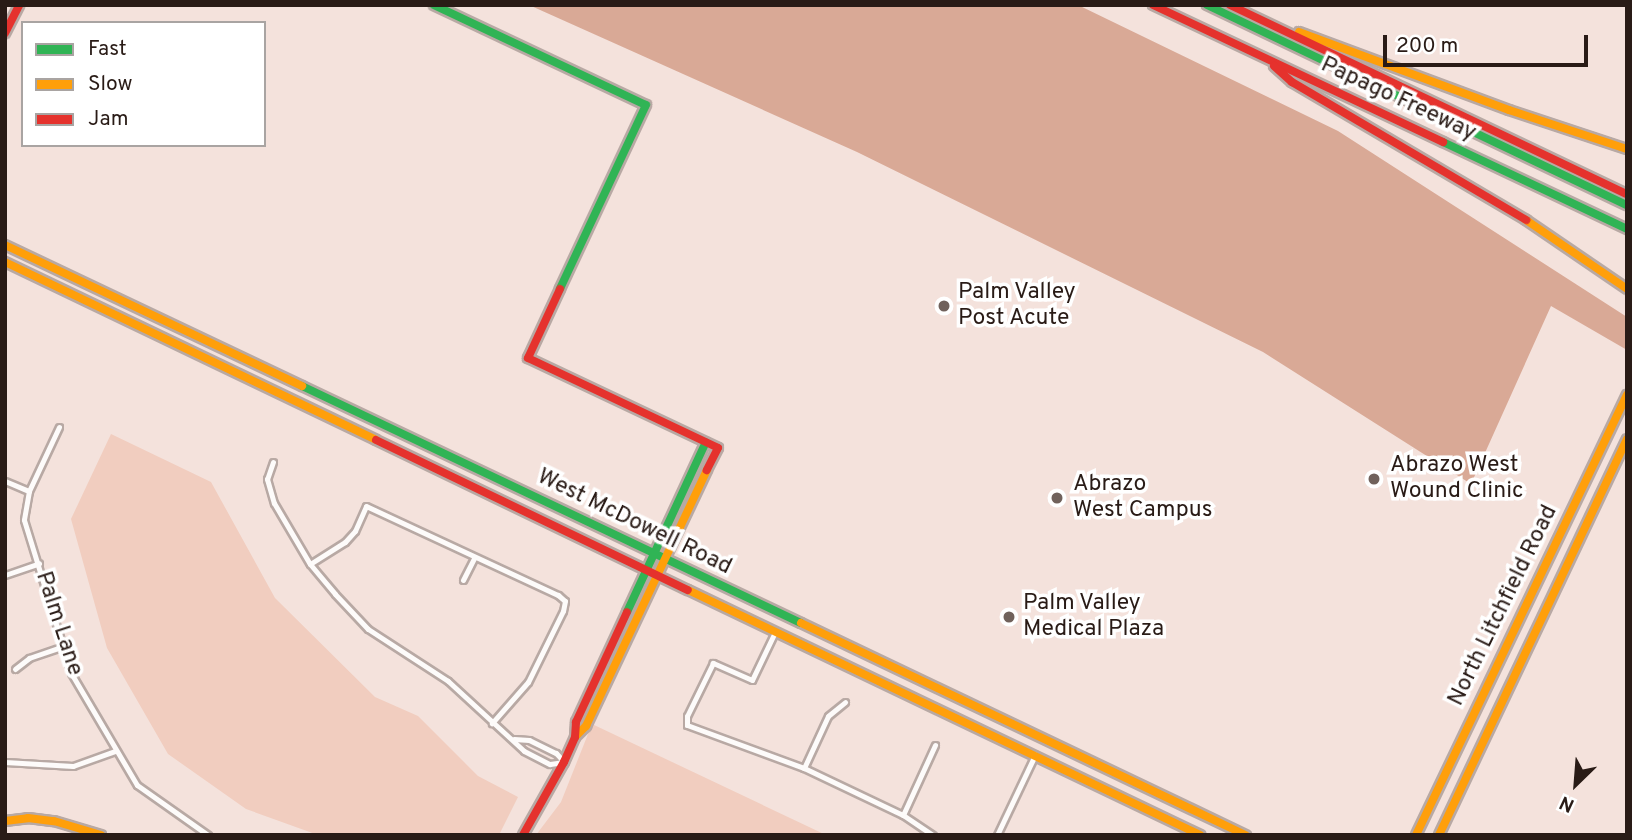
<!DOCTYPE html>
<style>
body{margin:0}
#map{position:relative;width:1632px;height:840px;overflow:hidden;background:#f4e2dc;font-family:Overpass,sans-serif}
div>[style]{position:absolute}
.green>*{inset:0;background:#f1cdbf}
.water>*{inset:0;background:#d9a996}
.stream>*{height:2px;margin:-1px;padding:0 1px;transform-origin:1px;border-radius:1px;background:#d9a996}
.roads{filter:drop-shadow(2px 0 #b8a9a4) drop-shadow(-2px 0 #b8a9a4) drop-shadow(0 2px #b8a9a4) drop-shadow(0 -2px #b8a9a4)}
.street>*{height:5px;margin:-2.5px;padding:0 2.5px;transform-origin:2.5px;border-radius:2.5px;background:#fdfbfa}
.fast>*{height:8px;margin:-4px;padding:0 4px;transform-origin:4px;border-radius:4px;background:#30b455}
.slow>*{height:8px;margin:-4px;padding:0 4px;transform-origin:4px;border-radius:4px;background:#ff9f0a}
.jam>*{height:8px;margin:-4px;padding:0 4px;transform-origin:4px;border-radius:4px;background:#e5322d}
.dots>*{width:19px;height:19px;translate:-50% -50%;box-sizing:border-box;border:4px solid #fff;border-radius:50%}
span{translate:-50% -50%;white-space:nowrap;text-align:center;line-height:1.15;-webkit-text-stroke:7px #fff;paint-order:stroke}
.street-label{font-size:23px;color:#291b16}
.poi-label{font-size:23px;color:#291b16}
.left{translate:0 -50%;text-align:left}
.frame{position:absolute;inset:0;border:7px solid #291b16;pointer-events:none}
.legend{position:absolute;left:21px;top:21px;width:245px;height:126px;box-sizing:border-box;background:#fff;border:2px solid #a9a4a2;margin:0;padding:9px 12px;list-style:none;font-size:21px;color:#291b16}
.legend li{display:flex;align-items:center;gap:14px;height:35px}
.legend b{width:35px;border:2px solid #a9a4a2}
.north{position:absolute;left:1541px;top:749px;width:70px;height:70px;-webkit-text-stroke:5px #fff;paint-order:stroke;rotate:205deg;font-size:19px;font-weight:700;line-height:28px;text-align:center;color:#291b16}
.north::after{content:'';display:block;margin:auto;width:24px;height:32px;background:#291b16;clip-path:polygon(50% 0,100% 100%,50% 72%,0 100%)}
.scale{position:absolute;left:1383px;top:35px;width:205px;height:32px;box-sizing:border-box;border:4px solid #291b16;border-top:0;padding-left:9px;font-size:21px;line-height:24px;white-space:nowrap;color:#291b16;-webkit-text-stroke:5px #fff;paint-order:stroke}
</style>
<div id="map">
<div class="green">
<div style="clip-path:polygon(111px 434px,211px 482px,275px 598px,375px 697px,418px 716px,478px 776px,518px 797px,499px 835px,318px 835px,246px 809px,168px 754px,107px 648px,71px 519px)"></div>
<div style="clip-path:polygon(592px 724px,826px 835px,536px 835px,561px 802px)"></div>
</div>
<div class="water">
<div style="clip-path:polygon(529px 5px,1078px 5px,1338px 131px,1627px 317px,1627px 350px,1551px 306px,1471px 484px,1263px 352px,857px 152px)"></div>
</div>
<div class="stream">
<div style="left:723px;top:834px;width:1px;rotate:90deg"></div>
</div>
<div class="roads">
<div class="street">
<div style="left:59px;top:427px;width:71px;rotate:115.1deg"></div>
<div style="left:29px;top:491px;width:29px;rotate:100deg"></div>
<div style="left:24px;top:520px;width:160px;rotate:72.9deg"></div>
<div style="left:71px;top:673px;width:130px;rotate:59.5deg"></div>
<div style="left:137px;top:785px;width:87px;rotate:35.2deg"></div>
<div style="left:273px;top:462px;width:18px;rotate:109deg"></div>
<div style="left:267px;top:479px;width:25px;rotate:74deg"></div>
<div style="left:274px;top:503px;width:71px;rotate:59.5deg"></div>
<div style="left:310px;top:564px;width:39px;rotate:50deg"></div>
<div style="left:335px;top:594px;width:48px;rotate:46.7deg"></div>
<div style="left:368px;top:629px;width:95px;rotate:33deg"></div>
<div style="left:448px;top:681px;width:103px;rotate:42.6deg"></div>
<div style="left:524px;top:751px;width:29px;rotate:27deg"></div>
<div style="left:550px;top:764px;width:14px;rotate:-8deg"></div>
<div style="left:5px;top:481px;width:26px;rotate:23deg"></div>
<div style="left:310px;top:564px;width:41px;rotate:-32.2deg"></div>
<div style="left:345px;top:542px;width:15px;rotate:-48deg"></div>
<div style="left:355px;top:531px;width:27px;rotate:-66deg"></div>
<div style="left:366px;top:506px;width:212px;rotate:24.9deg"></div>
<div style="left:558px;top:595px;width:9px;rotate:41deg"></div>
<div style="left:565px;top:601px;width:10px;rotate:101deg"></div>
<div style="left:563px;top:611px;width:79px;rotate:116.2deg"></div>
<div style="left:528px;top:682px;width:55px;rotate:131.3deg"></div>
<div style="left:5px;top:575px;width:36px;rotate:-19deg"></div>
<div style="left:463px;top:580px;width:25px;rotate:-63deg"></div>
<div style="left:775px;top:632px;width:53px;rotate:115.6deg"></div>
<div style="left:752px;top:680px;width:43px;rotate:-156.4deg"></div>
<div style="left:713px;top:663px;width:59px;rotate:116.1deg"></div>
<div style="left:687px;top:716px;width:9px;rotate:90deg"></div>
<div style="left:687px;top:725px;width:125px;rotate:20.2deg"></div>
<div style="left:804px;top:768px;width:110px;rotate:25.4deg"></div>
<div style="left:903px;top:815px;width:36px;rotate:34deg"></div>
<div style="left:15px;top:669px;width:18px;rotate:-38deg"></div>
<div style="left:29px;top:658px;width:36px;rotate:-19deg"></div>
<div style="left:514px;top:739px;width:15px;rotate:4deg"></div>
<div style="left:529px;top:740px;width:30px;rotate:26deg"></div>
<div style="left:556px;top:753px;width:12px;rotate:48deg"></div>
<div style="left:5px;top:762px;width:68px;rotate:3.4deg"></div>
<div style="left:73px;top:766px;width:45px;rotate:-19.7deg"></div>
<div style="left:804px;top:768px;width:57px;rotate:-65.2deg"></div>
<div style="left:828px;top:716px;width:22px;rotate:-39deg"></div>
<div style="left:903px;top:815px;width:77px;rotate:-65.4deg"></div>
<div style="left:997px;top:835px;width:89px;rotate:-64.6deg"></div>
</div>
<div class="fast">
<div style="left:434px;top:5px;width:234px;rotate:25.3deg"></div>
<div style="left:646px;top:105px;width:203px;rotate:115.1deg"></div>
<div style="left:1207px;top:5px;width:465px;rotate:25.5deg"></div>
<div style="left:1443px;top:142px;width:204px;rotate:25.3deg"></div>
<div style="left:302px;top:386px;width:552px;rotate:25.41deg"></div>
<div style="left:627px;top:612px;width:187px;rotate:-65.1deg"></div>
</div>
<div class="slow">
<div style="left:1299px;top:32px;width:224px;rotate:20.4deg"></div>
<div style="left:1509px;top:110px;width:124px;rotate:18.3deg"></div>
<div style="left:1526px;top:220px;width:122px;rotate:34.3deg"></div>
<div style="left:5px;top:245px;width:329px;rotate:25.4deg"></div>
<div style="left:5px;top:262px;width:411px;rotate:25.6deg"></div>
<div style="left:688px;top:590px;width:568px;rotate:25.57deg"></div>
<div style="left:801px;top:623px;width:493px;rotate:25.5deg"></div>
<div style="left:575px;top:737px;width:16px;rotate:-45deg"></div>
<div style="left:586px;top:726px;width:283px;rotate:-64.7deg"></div>
<div style="left:5px;top:821px;width:23px;rotate:-7deg"></div>
<div style="left:28px;top:818px;width:26px;rotate:7deg"></div>
<div style="left:54px;top:821px;width:49px;rotate:16.6deg"></div>
<div style="left:1416px;top:835px;width:488px;rotate:-64.4deg"></div>
<div style="left:1439px;top:835px;width:438px;rotate:-64.6deg"></div>
</div>
<div class="jam">
<div style="left:1153px;top:5px;width:321px;rotate:25.3deg"></div>
<div style="left:1230px;top:5px;width:440px;rotate:25.5deg"></div>
<div style="left:5px;top:33px;width:31px;rotate:-63deg"></div>
<div style="left:1274px;top:66px;width:24px;rotate:42deg"></div>
<div style="left:1292px;top:82px;width:272px;rotate:30.5deg"></div>
<div style="left:560px;top:289px;width:76px;rotate:114.9deg"></div>
<div style="left:528px;top:358px;width:210px;rotate:25.3deg"></div>
<div style="left:718px;top:448px;width:25px;rotate:117deg"></div>
<div style="left:376px;top:440px;width:346px;rotate:25.7deg"></div>
<div style="left:523px;top:835px;width:84px;rotate:-60.7deg"></div>
<div style="left:564px;top:762px;width:27px;rotate:-66deg"></div>
<div style="left:575px;top:737px;width:15px;rotate:-86deg"></div>
<div style="left:576px;top:722px;width:121px;rotate:-65.1deg"></div>
</div>
</div>
<div class="dots">
<div style="left:944px;top:306px;background:#70615b"></div>
<div style="left:1374px;top:479px;background:#70615b"></div>
<div style="left:1057px;top:498px;background:#70615b"></div>
<div style="left:1009px;top:617px;background:#70615b"></div>
</div>
<div class="street-label">
<span style="left:1398px;top:100px;rotate:25deg">Papago Freeway</span>
<span style="left:634px;top:523px;rotate:26deg">West McDowell Road</span>
<span style="left:1504px;top:606px;rotate:-64deg">North Litchfield Road</span>
<span style="left:58px;top:624px;rotate:72deg">Palm Lane</span>
</div>
<div class="poi-label">
<span class="left" style="left:958px;top:306px">Palm Valley<br>Post Acute</span>
<span class="left" style="left:1390px;top:479px">Abrazo West<br>Wound Clinic</span>
<span class="left" style="left:1073px;top:498px">Abrazo<br>West Campus</span>
<span class="left" style="left:1023px;top:617px">Palm Valley<br>Medical Plaza</span>
</div>
<div class="frame"></div>
<ul class="legend">
<li><b style="height:9px;background:#30b455"></b>Fast</li>
<li><b style="height:9px;background:#ff9f0a"></b>Slow</li>
<li><b style="height:9px;background:#e5322d"></b>Jam</li>
</ul>
<div class="north">N</div>
<div class="scale">200 m</div>
</div>
